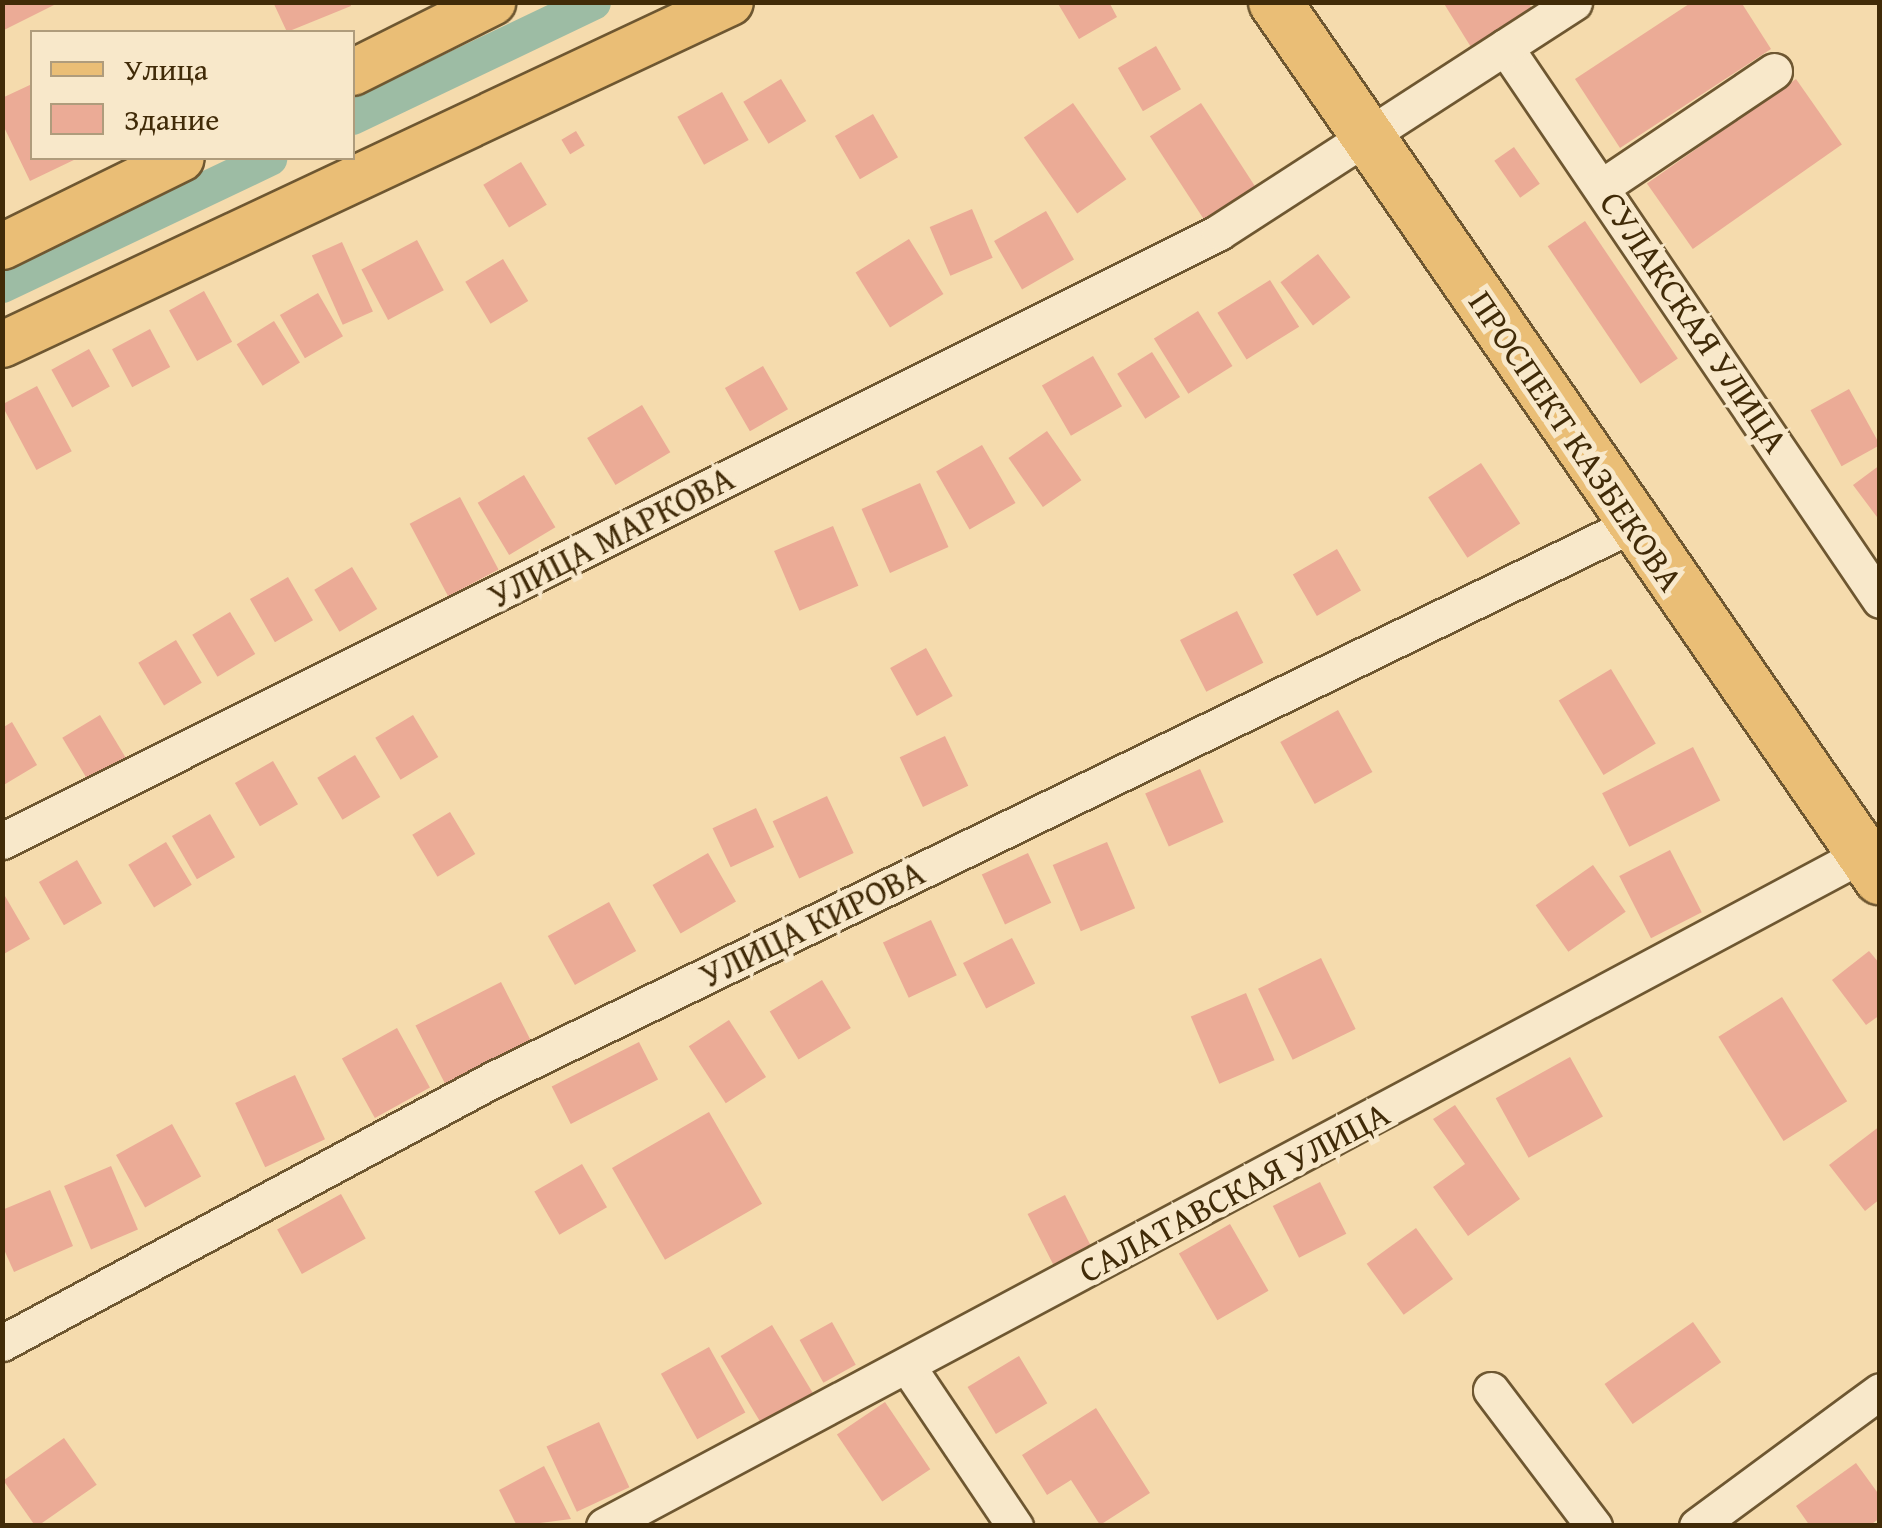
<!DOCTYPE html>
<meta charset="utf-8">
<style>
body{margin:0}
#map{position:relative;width:1882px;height:1528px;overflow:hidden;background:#f5dbad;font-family:"Gentium Book Plus",serif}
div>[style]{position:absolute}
.canal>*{height:35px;margin:-17.5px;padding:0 17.5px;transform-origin:17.5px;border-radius:17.5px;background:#9dbca4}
.building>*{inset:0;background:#ebab96;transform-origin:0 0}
.roads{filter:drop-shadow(2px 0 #6e5731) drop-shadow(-2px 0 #6e5731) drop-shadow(0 2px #6e5731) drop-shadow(0 -2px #6e5731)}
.minor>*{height:35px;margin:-17.5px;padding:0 17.5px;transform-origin:17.5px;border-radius:17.5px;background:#f8e8ca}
.major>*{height:45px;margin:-22.5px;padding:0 22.5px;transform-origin:22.5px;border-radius:22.5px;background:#eabe76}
.highway>*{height:52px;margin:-26px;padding:0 26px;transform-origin:26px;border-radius:26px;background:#eabe76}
span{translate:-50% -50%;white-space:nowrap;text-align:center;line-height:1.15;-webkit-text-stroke:10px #f8e8ca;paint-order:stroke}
.street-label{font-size:35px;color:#412b08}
.frame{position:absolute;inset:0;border:5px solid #412b08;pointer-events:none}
.legend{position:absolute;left:30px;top:30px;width:325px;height:130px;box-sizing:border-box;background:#f8e8ca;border:2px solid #af9c7c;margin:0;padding:12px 18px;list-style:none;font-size:30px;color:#412b08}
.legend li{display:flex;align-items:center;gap:20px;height:50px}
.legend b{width:50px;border:2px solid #af9c7c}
</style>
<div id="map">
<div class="canal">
<div style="left:352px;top:117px;width:267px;rotate:-25.5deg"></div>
<div style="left:2px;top:285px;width:296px;rotate:-25.4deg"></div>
</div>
<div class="building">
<div style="clip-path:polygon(2px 2px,60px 2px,2px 31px)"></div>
<div style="clip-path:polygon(273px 2px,350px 2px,351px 6px,287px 32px)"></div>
<div style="clip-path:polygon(1057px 2px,1109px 2px,1117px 17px,1079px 39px)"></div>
<div style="clip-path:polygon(1443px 2px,1528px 2px,1535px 13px,1474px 52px)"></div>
<div style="clip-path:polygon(1692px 2px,1741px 2px,1771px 49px,1620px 148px,1575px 79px)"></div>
<div style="left:1156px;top:46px;width:50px;height:44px;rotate:60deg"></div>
<div style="left:781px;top:79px;width:49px;height:44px;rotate:59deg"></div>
<div style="left:1796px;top:79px;width:80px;height:182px;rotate:55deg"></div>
<div style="clip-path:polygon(32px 84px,32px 158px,78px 158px,30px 181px,2px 123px,2px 98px)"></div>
<div style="left:722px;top:92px;width:55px;height:51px;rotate:61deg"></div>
<div style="left:1073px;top:103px;width:93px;height:60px;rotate:55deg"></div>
<div style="left:1201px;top:103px;width:103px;height:61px;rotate:57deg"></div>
<div style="left:873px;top:114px;width:50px;height:44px;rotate:60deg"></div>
<div style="left:576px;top:131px;width:17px;height:17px;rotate:59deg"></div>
<div style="left:1514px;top:147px;width:45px;height:24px;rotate:55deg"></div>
<div style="left:521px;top:162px;width:50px;height:44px;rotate:59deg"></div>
<div style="left:972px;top:209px;width:53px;height:46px;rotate:67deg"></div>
<div style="left:1046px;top:211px;width:56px;height:60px;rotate:60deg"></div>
<div style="left:1585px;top:221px;width:166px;height:45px;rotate:56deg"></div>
<div style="left:909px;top:239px;width:65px;height:63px;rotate:58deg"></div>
<div style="left:417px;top:240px;width:57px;height:63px;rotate:62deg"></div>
<div style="left:342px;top:242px;width:76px;height:33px;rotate:66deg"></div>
<div style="left:1318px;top:254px;width:54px;height:47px;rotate:53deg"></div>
<div style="left:503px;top:259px;width:49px;height:44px;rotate:59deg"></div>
<div style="left:1270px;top:280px;width:55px;height:62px;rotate:58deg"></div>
<div style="left:204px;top:291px;width:58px;height:40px;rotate:61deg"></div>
<div style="left:318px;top:293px;width:50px;height:44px;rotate:60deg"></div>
<div style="left:1198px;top:311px;width:65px;height:52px;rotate:58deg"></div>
<div style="left:274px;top:321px;width:49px;height:44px;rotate:58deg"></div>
<div style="left:150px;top:329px;width:43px;height:43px;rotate:62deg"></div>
<div style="left:89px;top:349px;width:43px;height:43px;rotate:61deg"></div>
<div style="left:1152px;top:352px;width:53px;height:41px;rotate:58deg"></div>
<div style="left:1093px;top:356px;width:58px;height:59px;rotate:60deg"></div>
<div style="left:763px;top:366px;width:50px;height:44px;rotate:60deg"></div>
<div style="left:37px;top:386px;width:74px;height:40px;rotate:62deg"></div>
<div style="left:1849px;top:389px;width:64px;height:44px;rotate:61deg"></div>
<div style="left:642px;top:405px;width:55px;height:64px;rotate:59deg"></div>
<div style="left:1047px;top:431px;width:60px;height:47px;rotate:55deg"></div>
<div style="left:982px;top:445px;width:67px;height:53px;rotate:60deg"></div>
<div style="left:1481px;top:463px;width:72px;height:63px;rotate:57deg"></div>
<div style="clip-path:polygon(1880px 465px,1880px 521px,1853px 485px)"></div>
<div style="left:524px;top:475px;width:61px;height:54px;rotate:59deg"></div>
<div style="left:920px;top:483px;width:70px;height:64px;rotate:66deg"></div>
<div style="left:460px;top:497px;width:82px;height:57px;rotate:62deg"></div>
<div style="left:833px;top:526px;width:65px;height:64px;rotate:67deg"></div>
<div style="left:1337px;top:549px;width:48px;height:51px;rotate:60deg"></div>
<div style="left:352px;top:567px;width:49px;height:44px;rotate:59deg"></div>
<div style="left:288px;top:577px;width:50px;height:44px;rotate:60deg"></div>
<div style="left:1237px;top:611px;width:58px;height:64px;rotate:63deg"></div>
<div style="left:230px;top:612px;width:49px;height:44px;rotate:59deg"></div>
<div style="left:176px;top:640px;width:50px;height:44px;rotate:59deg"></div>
<div style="left:926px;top:648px;width:55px;height:41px;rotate:61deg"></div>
<div style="left:1611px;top:669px;width:87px;height:61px;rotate:59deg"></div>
<div style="left:1338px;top:710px;width:71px;height:66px;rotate:61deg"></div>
<div style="left:100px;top:715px;width:50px;height:44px;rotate:59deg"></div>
<div style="left:413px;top:715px;width:49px;height:44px;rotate:59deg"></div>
<div style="clip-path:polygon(12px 722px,37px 765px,2px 786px,2px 728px)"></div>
<div style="left:945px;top:736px;width:55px;height:50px;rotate:65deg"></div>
<div style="left:1693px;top:747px;width:60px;height:102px;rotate:63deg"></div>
<div style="left:355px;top:755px;width:49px;height:44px;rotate:59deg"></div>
<div style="left:273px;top:761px;width:50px;height:44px;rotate:60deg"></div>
<div style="left:1200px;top:769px;width:58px;height:60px;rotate:66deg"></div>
<div style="left:827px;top:796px;width:63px;height:60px;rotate:65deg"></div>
<div style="left:756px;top:808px;width:43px;height:48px;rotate:65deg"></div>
<div style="left:450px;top:812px;width:49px;height:44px;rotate:59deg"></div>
<div style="left:210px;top:814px;width:50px;height:44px;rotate:60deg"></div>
<div style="left:166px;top:842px;width:50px;height:44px;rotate:59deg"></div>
<div style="left:1107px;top:842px;width:72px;height:59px;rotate:67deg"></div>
<div style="left:1670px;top:850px;width:70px;height:57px;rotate:63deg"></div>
<div style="left:708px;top:853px;width:56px;height:64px;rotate:60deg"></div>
<div style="left:1028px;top:853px;width:55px;height:51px;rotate:65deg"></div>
<div style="left:77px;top:860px;width:50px;height:44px;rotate:60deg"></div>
<div style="left:1593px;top:865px;width:57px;height:70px;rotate:55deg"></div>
<div style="clip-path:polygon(5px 896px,30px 939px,2px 955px,2px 898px)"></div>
<div style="left:609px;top:902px;width:56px;height:70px;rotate:61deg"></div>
<div style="left:931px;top:920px;width:61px;height:53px;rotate:65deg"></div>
<div style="left:1012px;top:938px;width:51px;height:55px;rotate:63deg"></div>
<div style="clip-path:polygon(1869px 951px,1880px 964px,1880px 1015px,1866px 1025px,1832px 980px)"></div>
<div style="left:1321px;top:958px;width:79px;height:70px;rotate:64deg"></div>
<div style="left:822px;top:980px;width:56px;height:61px;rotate:59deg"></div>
<div style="left:501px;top:982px;width:65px;height:96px;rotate:63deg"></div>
<div style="left:1246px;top:993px;width:73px;height:60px;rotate:67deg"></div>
<div style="left:1782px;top:997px;width:123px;height:75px;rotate:58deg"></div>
<div style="left:729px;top:1020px;width:68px;height:48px;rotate:57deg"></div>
<div style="left:397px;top:1028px;width:68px;height:63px;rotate:61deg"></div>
<div style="left:639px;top:1042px;width:42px;height:98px;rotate:63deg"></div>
<div style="left:1570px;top:1057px;width:68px;height:85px;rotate:61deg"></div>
<div style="left:295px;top:1075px;width:71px;height:66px;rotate:65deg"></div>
<div style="clip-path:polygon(1455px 1105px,1520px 1199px,1468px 1236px,1433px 1187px,1465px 1164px,1433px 1119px)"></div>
<div style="left:709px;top:1112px;width:106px;height:112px;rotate:60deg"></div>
<div style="left:172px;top:1124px;width:60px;height:64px;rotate:61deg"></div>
<div style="clip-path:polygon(1880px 1126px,1880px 1199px,1865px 1211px,1829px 1165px)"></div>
<div style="left:582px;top:1164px;width:50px;height:55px;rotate:60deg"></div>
<div style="left:111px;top:1166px;width:69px;height:51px;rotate:67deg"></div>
<div style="left:1320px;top:1182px;width:58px;height:53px;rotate:63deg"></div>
<div style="clip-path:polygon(50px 1190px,73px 1246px,14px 1272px,2px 1245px,2px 1210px)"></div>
<div style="left:341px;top:1194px;width:51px;height:73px;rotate:61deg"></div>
<div style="left:1065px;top:1195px;width:58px;height:42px;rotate:63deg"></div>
<div style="left:1230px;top:1224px;width:77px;height:59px;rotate:60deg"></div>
<div style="left:1416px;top:1228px;width:63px;height:61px;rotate:54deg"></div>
<div style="left:832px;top:1322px;width:49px;height:37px;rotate:61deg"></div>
<div style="left:1693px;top:1322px;width:49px;height:108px;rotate:55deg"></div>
<div style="left:772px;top:1325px;width:79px;height:60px;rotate:59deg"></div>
<div style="left:709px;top:1347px;width:75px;height:55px;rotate:61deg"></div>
<div style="left:1019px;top:1356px;width:55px;height:60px;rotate:59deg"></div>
<div style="left:885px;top:1402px;width:81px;height:58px;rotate:56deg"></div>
<div style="clip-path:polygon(1096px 1408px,1150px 1493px,1100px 1525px,1071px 1480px,1047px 1495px,1022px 1455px)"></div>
<div style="left:599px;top:1422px;width:72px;height:58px;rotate:65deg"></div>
<div style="left:64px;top:1438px;width:57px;height:74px;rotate:55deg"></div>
<div style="clip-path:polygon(1856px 1463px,1880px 1496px,1880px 1518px,1869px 1526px,1810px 1526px,1796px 1506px)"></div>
<div style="clip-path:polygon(544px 1466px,571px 1519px,517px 1526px,499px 1490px)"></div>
</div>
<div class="roads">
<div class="minor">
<div style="left:1505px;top:47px;width:668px;rotate:55.86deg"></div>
<div style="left:1603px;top:186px;width:206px;rotate:-33.9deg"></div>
<div style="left:2px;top:841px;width:1361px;rotate:-26.58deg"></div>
<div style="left:1219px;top:232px;width:423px;rotate:-32.9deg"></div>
<div style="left:2px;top:1343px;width:558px;rotate:-28.22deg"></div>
<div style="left:494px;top:1079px;width:1265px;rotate:-25.98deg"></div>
<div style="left:908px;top:1367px;width:192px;rotate:56.1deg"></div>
<div style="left:1491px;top:1390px;width:171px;rotate:52.9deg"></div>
<div style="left:604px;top:1526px;width:1427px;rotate:-28.09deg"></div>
<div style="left:1697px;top:1526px;width:227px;rotate:-36.4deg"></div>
</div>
<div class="major">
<div style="left:352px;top:72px;width:157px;rotate:-26.6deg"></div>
<div style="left:2px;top:246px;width:199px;rotate:-26.2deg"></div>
<div style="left:2px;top:344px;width:804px;rotate:-25.16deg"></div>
</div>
<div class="highway">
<div style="left:1275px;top:2px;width:1065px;rotate:55.37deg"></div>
</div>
</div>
<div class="street-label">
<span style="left:1694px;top:322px;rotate:56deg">СУЛАКСКАЯ УЛИЦА</span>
<span style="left:1576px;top:441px;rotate:56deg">ПРОСПЕКТ КАЗБЕКОВА</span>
<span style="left:611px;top:537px;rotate:-27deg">УЛИЦА МАРКОВА</span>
<span style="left:812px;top:924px;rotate:-26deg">УЛИЦА КИРОВА</span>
<span style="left:1234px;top:1192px;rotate:-28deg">САЛАТАВСКАЯ УЛИЦА</span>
</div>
<div class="frame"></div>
<ul class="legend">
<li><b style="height:12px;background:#eabe76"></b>Улица</li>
<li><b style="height:28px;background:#ebab96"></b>Здание</li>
</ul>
</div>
